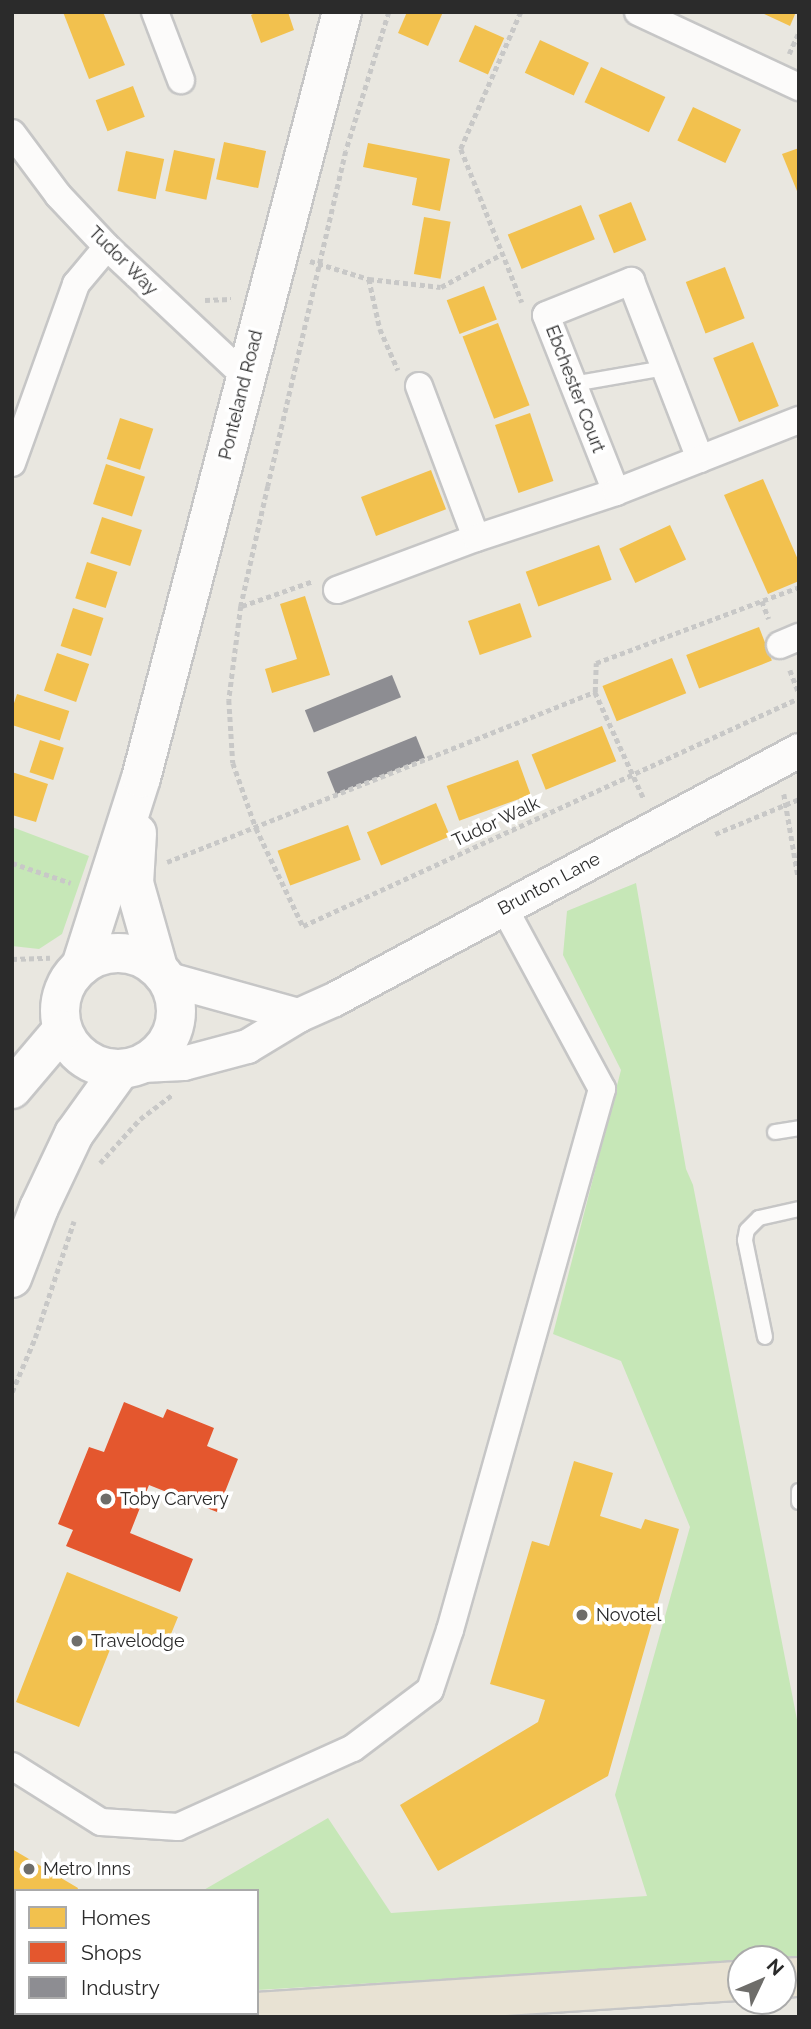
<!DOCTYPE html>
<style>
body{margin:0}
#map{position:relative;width:811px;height:2029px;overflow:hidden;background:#e9e7e0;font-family:Raleway,sans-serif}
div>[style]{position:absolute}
.green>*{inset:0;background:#c6e7b7}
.homes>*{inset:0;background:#f2c14e;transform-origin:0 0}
.shops>*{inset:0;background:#e4572e}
.industry>*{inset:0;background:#8d8d92;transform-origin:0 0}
.path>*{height:4.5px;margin-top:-2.25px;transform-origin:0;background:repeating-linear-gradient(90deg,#c8c8c7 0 5px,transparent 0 8.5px)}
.roads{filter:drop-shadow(2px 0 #c6c6c6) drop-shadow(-2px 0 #c6c6c6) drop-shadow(0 2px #c6c6c6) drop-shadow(0 -2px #c6c6c6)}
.service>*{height:14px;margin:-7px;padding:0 7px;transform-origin:7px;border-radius:7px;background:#fcfbfa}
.minor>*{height:26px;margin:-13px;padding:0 13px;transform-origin:13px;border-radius:13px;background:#fcfbfa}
.tertiary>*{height:33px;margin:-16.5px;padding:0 16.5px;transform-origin:16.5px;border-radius:16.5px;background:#fcfbfa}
.secondary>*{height:38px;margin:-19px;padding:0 19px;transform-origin:19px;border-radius:19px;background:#fcfbfa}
.secondary>.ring{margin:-19px;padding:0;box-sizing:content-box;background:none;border:38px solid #fcfbfa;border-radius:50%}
.trunk>*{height:38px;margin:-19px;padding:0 19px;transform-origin:19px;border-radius:19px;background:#e8e2d3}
.dots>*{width:19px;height:19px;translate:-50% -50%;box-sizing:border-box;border:4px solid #fff;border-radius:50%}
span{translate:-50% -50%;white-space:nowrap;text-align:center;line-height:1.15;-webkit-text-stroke:7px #fff;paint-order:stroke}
.street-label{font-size:18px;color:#2b2b2b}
.poi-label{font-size:18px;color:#2b2b2b}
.left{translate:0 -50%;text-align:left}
.frame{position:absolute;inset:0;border:14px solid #2b2b2b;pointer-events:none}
.legend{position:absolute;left:14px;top:1889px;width:245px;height:126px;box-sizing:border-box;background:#fff;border:2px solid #aaa;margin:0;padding:9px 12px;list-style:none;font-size:21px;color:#2b2b2b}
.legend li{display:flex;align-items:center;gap:14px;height:35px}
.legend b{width:35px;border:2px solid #aaa}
.north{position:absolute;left:727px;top:1945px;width:70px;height:70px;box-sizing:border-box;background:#fff;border:2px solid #aaa;border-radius:50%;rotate:46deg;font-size:19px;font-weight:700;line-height:28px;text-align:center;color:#2b2b2b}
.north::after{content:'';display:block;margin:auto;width:24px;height:32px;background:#6e6d6a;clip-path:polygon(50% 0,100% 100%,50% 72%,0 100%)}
</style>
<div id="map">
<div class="green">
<div style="clip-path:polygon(12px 827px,89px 856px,62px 934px,39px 949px,12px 946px)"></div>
<div style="clip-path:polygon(636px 883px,686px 1169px,693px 1185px,799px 1730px,799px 1958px,257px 1990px,257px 1891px,202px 1891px,328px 1818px,391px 1913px,647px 1896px,615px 1795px,690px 1527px,621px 1361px,553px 1334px,621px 1070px,563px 955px,567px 911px)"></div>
</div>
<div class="homes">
<div style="clip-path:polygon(63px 12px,103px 12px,125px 65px,89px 79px)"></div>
<div style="clip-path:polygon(257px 12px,288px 12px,294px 30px,261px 43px,251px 15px)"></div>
<div style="clip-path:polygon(407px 12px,443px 12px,428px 46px,398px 33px)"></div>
<div style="clip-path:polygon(760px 12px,796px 12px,790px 26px)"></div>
<div style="left:475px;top:25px;width:32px;height:40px;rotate:24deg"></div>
<div style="left:540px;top:40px;width:54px;height:36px;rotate:25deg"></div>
<div style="left:601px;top:67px;width:71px;height:39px;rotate:25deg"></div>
<div style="left:133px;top:86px;width:33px;height:40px;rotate:69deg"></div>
<div style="left:693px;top:107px;width:53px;height:37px;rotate:25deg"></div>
<div style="left:224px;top:142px;width:43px;height:38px;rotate:12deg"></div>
<div style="clip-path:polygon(368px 143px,450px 159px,440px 211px,412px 205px,417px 178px,363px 167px)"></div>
<div style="clip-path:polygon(799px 148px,799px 196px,782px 154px)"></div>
<div style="left:174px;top:150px;width:42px;height:42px;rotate:12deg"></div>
<div style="left:126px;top:151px;width:39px;height:41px;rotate:12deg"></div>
<div style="left:631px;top:202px;width:41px;height:35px;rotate:68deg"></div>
<div style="left:581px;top:205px;width:37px;height:79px;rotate:68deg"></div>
<div style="left:424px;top:217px;width:27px;height:58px;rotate:10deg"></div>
<div style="left:725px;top:267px;width:55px;height:42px;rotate:69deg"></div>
<div style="left:484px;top:286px;width:36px;height:40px;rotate:69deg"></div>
<div style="left:498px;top:323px;width:88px;height:38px;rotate:69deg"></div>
<div style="left:753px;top:342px;width:69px;height:43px;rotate:68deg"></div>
<div style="left:530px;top:413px;width:72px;height:37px;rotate:71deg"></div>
<div style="left:120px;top:418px;width:35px;height:43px;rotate:18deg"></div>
<div style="left:106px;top:464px;width:41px;height:42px;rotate:18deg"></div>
<div style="left:431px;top:470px;width:42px;height:75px;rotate:69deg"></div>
<div style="clip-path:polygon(763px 479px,799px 562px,799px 581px,768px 594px,724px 495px)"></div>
<div style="left:102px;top:517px;width:42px;height:38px;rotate:18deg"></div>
<div style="left:670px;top:525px;width:38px;height:56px;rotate:65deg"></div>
<div style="left:599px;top:545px;width:37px;height:78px;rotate:70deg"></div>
<div style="left:87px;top:562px;width:32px;height:38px;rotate:18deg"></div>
<div style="clip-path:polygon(305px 596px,330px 675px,272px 693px,265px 669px,297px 659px,280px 604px)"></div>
<div style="left:520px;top:603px;width:36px;height:55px;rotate:71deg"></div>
<div style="left:73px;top:608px;width:32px;height:40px;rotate:18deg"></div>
<div style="left:759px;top:627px;width:36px;height:78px;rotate:69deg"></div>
<div style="left:57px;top:653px;width:34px;height:40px;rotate:19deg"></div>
<div style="left:672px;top:658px;width:38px;height:75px;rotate:68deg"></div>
<div style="left:17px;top:694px;width:55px;height:31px;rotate:18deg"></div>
<div style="left:602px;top:726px;width:38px;height:76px;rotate:68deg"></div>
<div style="left:40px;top:740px;width:25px;height:34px;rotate:18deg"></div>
<div style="left:518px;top:760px;width:37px;height:76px;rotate:70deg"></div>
<div style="clip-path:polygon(12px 772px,48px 784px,36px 822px,12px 815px)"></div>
<div style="left:436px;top:803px;width:36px;height:75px;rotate:67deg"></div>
<div style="left:348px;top:825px;width:37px;height:75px;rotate:70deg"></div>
<div style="clip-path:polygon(574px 1461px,613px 1473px,600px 1516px,641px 1529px,645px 1519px,679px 1529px,608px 1776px,438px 1871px,400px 1805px,538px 1722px,545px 1700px,490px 1684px,532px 1541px,549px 1546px)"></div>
<div style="clip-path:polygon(67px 1572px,178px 1617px,164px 1651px,117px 1632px,79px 1727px,16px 1702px)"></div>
<div style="clip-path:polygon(12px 1849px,78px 1888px,77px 1891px,16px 1891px,16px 1906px,12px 1904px)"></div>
</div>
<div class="shops">
<div style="clip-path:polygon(124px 1402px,163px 1418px,167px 1409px,214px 1428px,207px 1446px,238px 1459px,217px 1512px,149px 1485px,130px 1533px,193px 1559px,180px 1592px,66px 1546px,73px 1530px,58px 1524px,89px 1447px,104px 1452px)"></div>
</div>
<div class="industry">
<div style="left:392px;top:675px;width:24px;height:94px;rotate:68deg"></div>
<div style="left:416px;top:736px;width:24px;height:96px;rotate:68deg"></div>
</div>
<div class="path">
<div style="left:389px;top:12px;width:145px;rotate:107.2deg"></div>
<div style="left:346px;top:151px;width:344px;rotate:103.1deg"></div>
<div style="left:268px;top:486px;width:123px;rotate:102.7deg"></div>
<div style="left:241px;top:606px;width:95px;rotate:97.3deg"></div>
<div style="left:229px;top:700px;width:63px;rotate:86.4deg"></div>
<div style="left:233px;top:763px;width:69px;rotate:70.5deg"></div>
<div style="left:256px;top:828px;width:109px;rotate:64.4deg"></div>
<div style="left:303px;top:926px;width:546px;rotate:-24.69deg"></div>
<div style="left:521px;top:12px;width:150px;rotate:113.7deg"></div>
<div style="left:461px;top:149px;width:165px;rotate:68.3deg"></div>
<div style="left:789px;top:54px;width:24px;rotate:-66deg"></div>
<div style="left:310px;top:261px;width:62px;rotate:17deg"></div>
<div style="left:369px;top:279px;width:72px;rotate:6.3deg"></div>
<div style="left:441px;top:287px;width:69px;rotate:-28.4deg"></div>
<div style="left:369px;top:279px;width:51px;rotate:77.6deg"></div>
<div style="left:380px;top:329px;width:45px;rotate:66.3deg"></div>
<div style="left:205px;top:300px;width:26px;rotate:-2deg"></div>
<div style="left:762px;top:601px;width:19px;rotate:69deg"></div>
<div style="left:242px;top:606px;width:75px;rotate:-19.4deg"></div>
<div style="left:790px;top:670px;width:25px;rotate:69deg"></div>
<div style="left:595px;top:692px;width:118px;rotate:65.4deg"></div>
<div style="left:784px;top:794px;width:83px;rotate:80.3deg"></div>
<div style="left:715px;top:834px;width:91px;rotate:-22.6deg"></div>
<div style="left:167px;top:862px;width:461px;rotate:-21.7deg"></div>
<div style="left:595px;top:692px;width:29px;rotate:-88deg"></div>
<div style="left:596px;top:663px;width:217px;rotate:-20.5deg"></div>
<div style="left:12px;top:863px;width:62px;rotate:18.7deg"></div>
<div style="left:12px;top:959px;width:38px;rotate:-2deg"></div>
<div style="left:100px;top:1163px;width:59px;rotate:-47.7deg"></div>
<div style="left:140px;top:1119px;width:40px;rotate:-37deg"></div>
<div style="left:12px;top:1392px;width:59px;rotate:-66.9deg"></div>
<div style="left:35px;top:1338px;width:123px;rotate:-71.6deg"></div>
</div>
<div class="roads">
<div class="service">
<div style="left:573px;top:384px;width:93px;rotate:-9.9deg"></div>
<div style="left:775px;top:1132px;width:24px;rotate:-9deg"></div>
<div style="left:765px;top:1337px;width:99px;rotate:-101.7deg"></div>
<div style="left:745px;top:1240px;width:10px;rotate:-79deg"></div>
<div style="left:747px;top:1230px;width:17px;rotate:-45deg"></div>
<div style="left:759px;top:1218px;width:41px;rotate:-12.7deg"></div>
<div style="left:799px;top:1491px;width:11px;rotate:90deg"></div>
</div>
<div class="minor">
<div style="left:155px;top:12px;width:73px;rotate:69.1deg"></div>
<div style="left:638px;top:12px;width:178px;rotate:25deg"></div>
<div style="left:12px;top:133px;width:77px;rotate:53.4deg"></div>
<div style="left:58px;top:195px;width:71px;rotate:46.7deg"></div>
<div style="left:107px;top:247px;width:190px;rotate:43.1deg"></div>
<div style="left:419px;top:386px;width:162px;rotate:69.4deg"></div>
<div style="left:12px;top:463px;width:190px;rotate:-70.3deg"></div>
<div style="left:76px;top:284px;width:48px;rotate:-50deg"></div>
<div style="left:616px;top:492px;width:190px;rotate:-111.6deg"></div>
<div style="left:546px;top:315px;width:92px;rotate:-21.8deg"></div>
<div style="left:631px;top:281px;width:191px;rotate:68.8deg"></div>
<div style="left:337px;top:590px;width:148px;rotate:-20.5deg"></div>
<div style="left:476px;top:538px;width:147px;rotate:-18.2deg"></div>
<div style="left:616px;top:492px;width:197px;rotate:-21.5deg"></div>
<div style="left:780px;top:645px;width:21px;rotate:-23deg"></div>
<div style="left:12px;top:1766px;width:105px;rotate:32.2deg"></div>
<div style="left:101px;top:1822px;width:77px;rotate:3.7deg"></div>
<div style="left:178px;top:1827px;width:192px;rotate:-24.3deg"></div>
<div style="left:353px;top:1748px;width:96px;rotate:-37deg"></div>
<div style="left:430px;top:1690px;width:63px;rotate:-71.6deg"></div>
<div style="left:450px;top:1630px;width:562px;rotate:-74.31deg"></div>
<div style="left:602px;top:1089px;width:206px;rotate:-118.4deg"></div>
</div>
<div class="tertiary">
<div style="left:168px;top:979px;width:135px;rotate:15.5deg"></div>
<div style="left:142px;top:1065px;width:41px;rotate:-2.8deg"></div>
<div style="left:183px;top:1063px;width:66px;rotate:-14.9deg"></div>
<div style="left:247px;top:1046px;width:60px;rotate:-31.3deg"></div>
<div style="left:298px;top:1015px;width:39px;rotate:-24deg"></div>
<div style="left:334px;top:999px;width:527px;rotate:-28.17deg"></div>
</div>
<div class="secondary">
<div style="left:137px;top:833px;width:50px;rotate:93.4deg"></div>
<div style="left:134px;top:883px;width:88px;rotate:74.2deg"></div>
<div class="ring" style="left:60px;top:953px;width:78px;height:78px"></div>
<div style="left:81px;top:966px;width:197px;rotate:-72.3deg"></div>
<div style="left:141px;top:778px;width:792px;rotate:-75.3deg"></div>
<div style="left:12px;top:1089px;width:77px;rotate:-49.7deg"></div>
<div style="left:12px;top:1278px;width:75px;rotate:-68.9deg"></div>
<div style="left:39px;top:1208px;width:82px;rotate:-64.7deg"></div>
<div style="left:74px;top:1134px;width:79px;rotate:-54.3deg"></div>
</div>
<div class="trunk">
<div style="left:783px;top:1978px;width:16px;rotate:-4deg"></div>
<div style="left:257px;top:2012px;width:485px;rotate:-3.7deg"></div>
<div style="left:181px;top:2017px;width:56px;rotate:-4.1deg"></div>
</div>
</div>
<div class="dots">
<div style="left:106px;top:1499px;background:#6e6d6a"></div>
<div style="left:582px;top:1615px;background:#6e6d6a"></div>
<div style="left:77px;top:1641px;background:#6e6d6a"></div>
<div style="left:29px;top:1869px;background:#6e6d6a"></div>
</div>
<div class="street-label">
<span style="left:123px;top:261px;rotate:45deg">Tudor Way</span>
<span style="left:575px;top:389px;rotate:69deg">Ebchester Court</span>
<span style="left:241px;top:395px;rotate:-76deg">Ponteland Road</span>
<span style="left:496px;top:822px;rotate:-25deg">Tudor Walk</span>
<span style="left:549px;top:884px;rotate:-28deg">Brunton Lane</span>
</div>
<div class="poi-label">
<span class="left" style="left:120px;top:1499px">Toby Carvery</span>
<span class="left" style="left:596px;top:1615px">Novotel</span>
<span class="left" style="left:91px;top:1641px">Travelodge</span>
<span class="left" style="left:43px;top:1869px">Metro Inns</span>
</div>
<div class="frame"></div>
<ul class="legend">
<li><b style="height:19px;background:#f2c14e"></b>Homes</li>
<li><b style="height:19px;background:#e4572e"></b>Shops</li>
<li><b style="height:19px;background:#8d8d92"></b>Industry</li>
</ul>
<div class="north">N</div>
</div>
